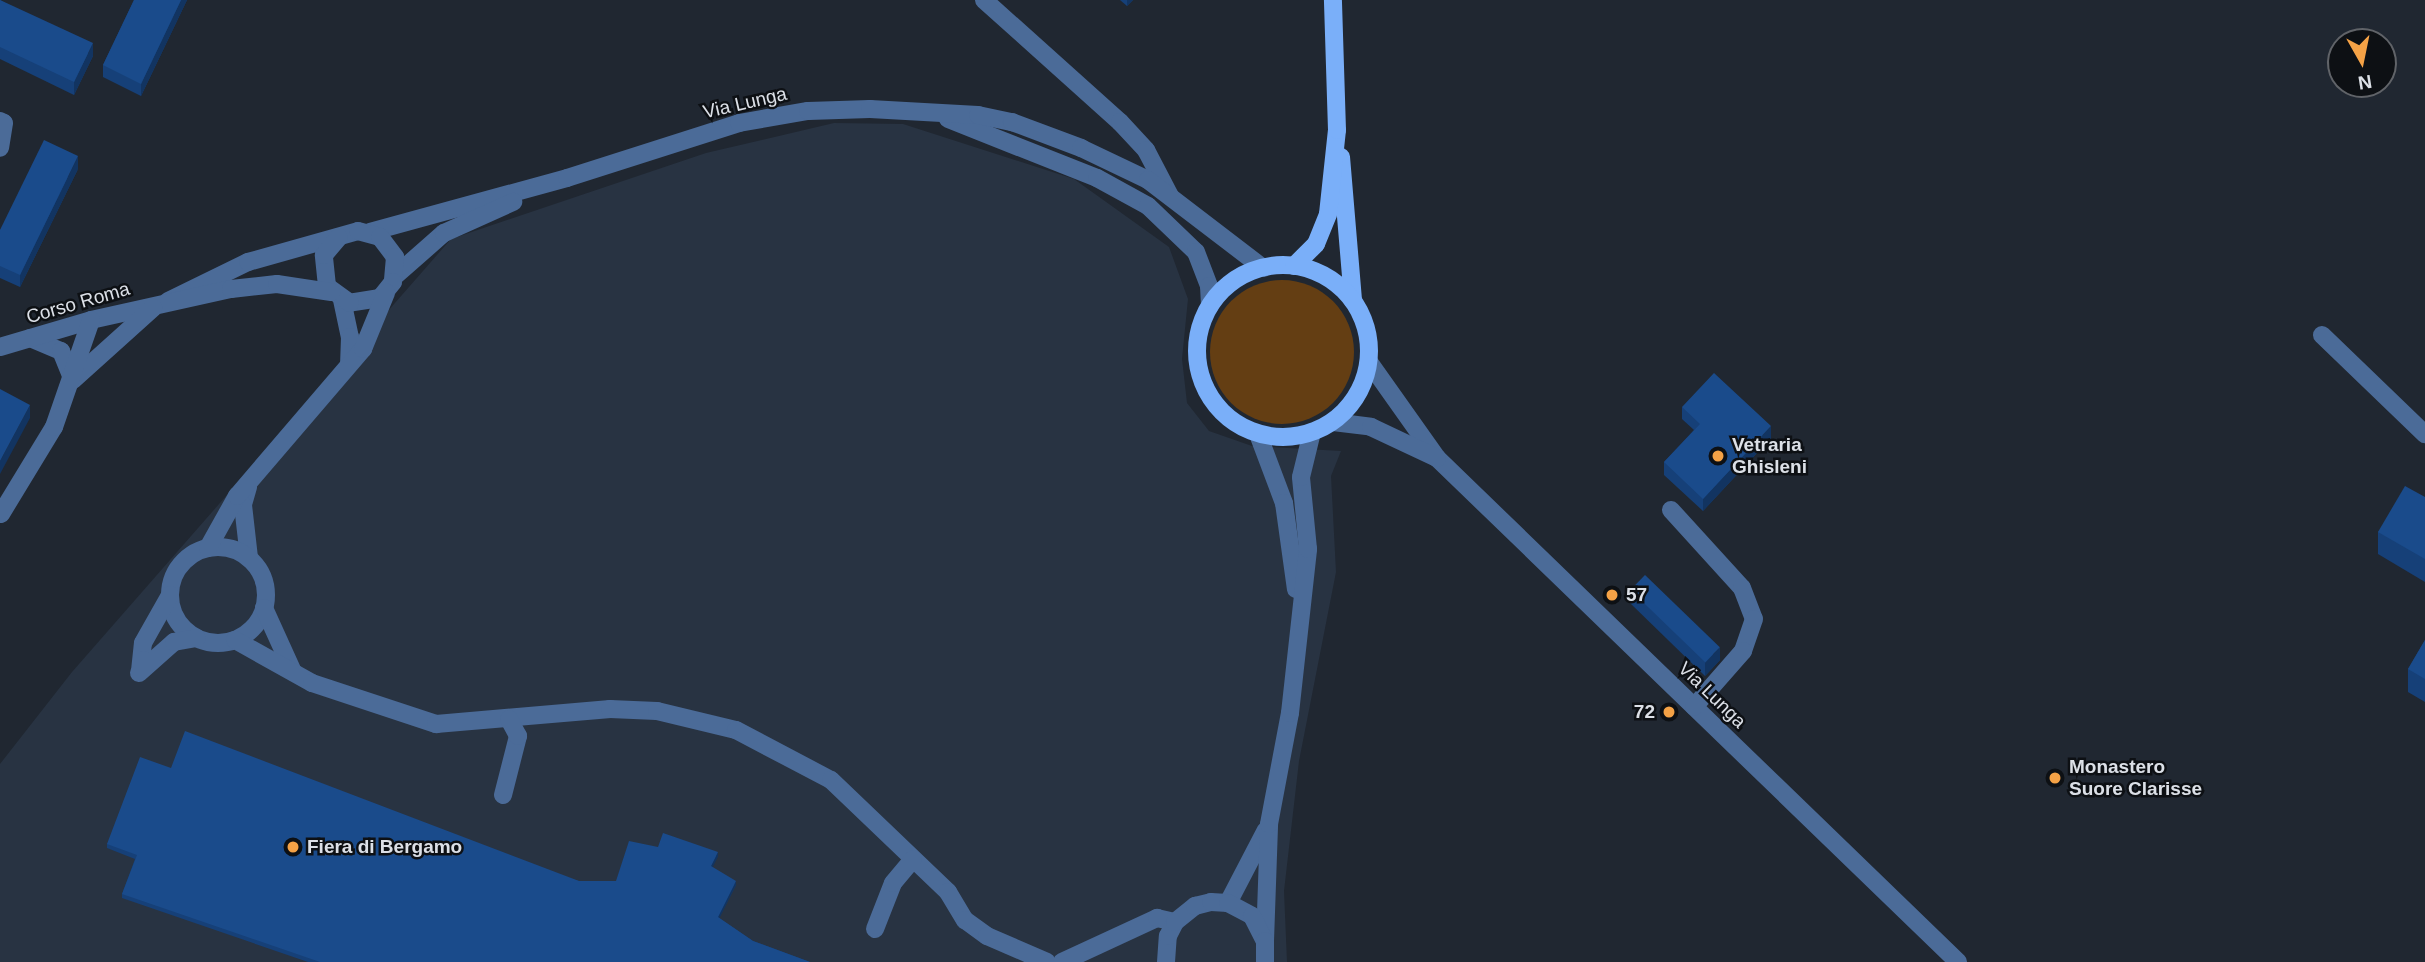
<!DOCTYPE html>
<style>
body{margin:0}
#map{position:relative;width:2425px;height:962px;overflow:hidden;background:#202731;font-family:Arial,sans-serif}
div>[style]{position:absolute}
.built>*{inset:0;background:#283342}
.green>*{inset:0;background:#643e13}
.round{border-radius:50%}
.minor>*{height:18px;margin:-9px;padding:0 9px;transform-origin:9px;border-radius:9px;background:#4b6b98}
.minor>.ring{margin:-9px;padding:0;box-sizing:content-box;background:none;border:18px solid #4b6b98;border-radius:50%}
.major>*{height:18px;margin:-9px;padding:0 9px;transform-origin:9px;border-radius:9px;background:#7aaff9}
.major>.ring{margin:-9px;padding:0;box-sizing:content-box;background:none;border:18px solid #7aaff9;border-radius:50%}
.wall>*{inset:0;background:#164078}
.shaded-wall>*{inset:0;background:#123461}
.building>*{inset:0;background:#1a4b8b;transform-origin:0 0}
.dots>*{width:19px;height:19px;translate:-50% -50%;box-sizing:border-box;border:4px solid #0d1014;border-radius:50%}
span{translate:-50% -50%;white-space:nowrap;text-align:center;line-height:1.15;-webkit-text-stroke:5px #0d1014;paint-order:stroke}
.street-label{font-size:19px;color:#dce0e7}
.poi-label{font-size:19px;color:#dce0e7;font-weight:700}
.left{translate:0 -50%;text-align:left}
.right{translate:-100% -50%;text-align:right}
.north{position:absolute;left:2327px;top:28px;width:70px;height:70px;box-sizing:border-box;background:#0d1014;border:2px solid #606368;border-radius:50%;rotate:171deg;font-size:19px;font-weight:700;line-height:28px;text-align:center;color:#dce0e7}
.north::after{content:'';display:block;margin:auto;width:24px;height:32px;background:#f5a246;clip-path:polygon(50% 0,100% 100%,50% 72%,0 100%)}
</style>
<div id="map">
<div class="built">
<div style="clip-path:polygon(834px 123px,903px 124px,1074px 179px,1169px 247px,1188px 299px,1182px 359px,1187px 403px,1209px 431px,1252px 446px,1341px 451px,1331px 476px,1336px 572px,1299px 761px,1284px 891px,1287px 962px,0 962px,0 764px,72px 672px,451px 239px,706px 153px)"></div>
</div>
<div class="green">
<div class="round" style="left:1210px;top:280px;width:144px;height:144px"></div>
</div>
<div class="minor">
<div style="left:984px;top:0;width:183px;rotate:41.9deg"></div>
<div style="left:1120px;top:122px;width:38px;rotate:47deg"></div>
<div style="left:1146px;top:150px;width:52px;rotate:62.4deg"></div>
<div style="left:948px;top:119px;width:160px;rotate:21.6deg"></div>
<div style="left:1097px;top:178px;width:58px;rotate:28.8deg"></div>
<div style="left:1148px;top:206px;width:66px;rotate:43.8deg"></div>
<div style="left:1196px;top:252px;width:36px;rotate:69deg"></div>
<div style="left:1209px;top:286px;width:20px;rotate:87deg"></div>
<div style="left:0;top:121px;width:4px;rotate:27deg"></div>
<div style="left:4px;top:123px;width:25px;rotate:99deg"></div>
<div style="left:370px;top:232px;width:204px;rotate:-15.3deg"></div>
<div style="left:567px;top:178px;width:181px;rotate:-17.7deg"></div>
<div style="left:739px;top:123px;width:70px;rotate:-9.9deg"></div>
<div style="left:808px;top:111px;width:62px;rotate:-1.8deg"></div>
<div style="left:870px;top:109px;width:108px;rotate:3.2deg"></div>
<div style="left:978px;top:115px;width:35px;rotate:12deg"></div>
<div style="left:1012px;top:122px;width:74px;rotate:20.6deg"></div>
<div style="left:1081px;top:148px;width:74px;rotate:25.5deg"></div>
<div style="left:1148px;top:180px;width:145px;rotate:37.4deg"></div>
<div style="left:395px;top:276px;width:65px;rotate:-41.3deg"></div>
<div style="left:444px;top:233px;width:76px;rotate:-24.2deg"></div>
<div style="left:342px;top:300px;width:38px;rotate:78deg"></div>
<div style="left:350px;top:337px;width:26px;rotate:92deg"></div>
<div style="left:168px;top:301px;width:89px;rotate:-26deg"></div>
<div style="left:248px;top:262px;width:114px;rotate:-15.7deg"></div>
<div style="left:358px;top:231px;width:23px;rotate:15deg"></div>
<div style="left:380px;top:237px;width:25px;rotate:53deg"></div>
<div style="left:395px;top:257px;width:25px;rotate:95deg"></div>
<div style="left:393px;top:282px;width:21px;rotate:129deg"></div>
<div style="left:380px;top:298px;width:30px;rotate:171deg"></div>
<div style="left:350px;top:303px;width:29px;rotate:-144deg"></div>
<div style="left:327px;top:286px;width:31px;rotate:-96deg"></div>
<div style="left:324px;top:255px;width:23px;rotate:-50deg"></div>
<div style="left:2322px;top:335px;width:143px;rotate:43.9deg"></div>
<div style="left:30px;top:338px;width:34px;rotate:23deg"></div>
<div style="left:61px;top:351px;width:31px;rotate:68deg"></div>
<div style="left:0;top:347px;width:95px;rotate:-16.5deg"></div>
<div style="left:91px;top:320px;width:143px;rotate:-12.5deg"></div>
<div style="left:231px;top:289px;width:46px;rotate:-6.2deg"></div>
<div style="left:277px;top:284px;width:55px;rotate:8.4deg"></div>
<div style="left:1369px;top:362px;width:118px;rotate:54.7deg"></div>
<div style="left:1437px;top:458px;width:725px;rotate:44.05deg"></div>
<div style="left:73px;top:380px;width:108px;rotate:-42deg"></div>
<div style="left:1333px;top:422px;width:38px;rotate:7deg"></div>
<div style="left:1371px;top:427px;width:73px;rotate:25.2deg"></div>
<div style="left:1258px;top:434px;width:74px;rotate:69.4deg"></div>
<div style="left:1284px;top:503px;width:87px;rotate:82.1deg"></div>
<div style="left:248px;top:487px;width:19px;rotate:106deg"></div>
<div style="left:243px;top:505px;width:53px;rotate:83.5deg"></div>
<div style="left:1671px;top:510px;width:105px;rotate:47.7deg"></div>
<div style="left:1742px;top:588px;width:33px;rotate:69deg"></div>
<div style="left:1754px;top:619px;width:34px;rotate:109deg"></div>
<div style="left:1743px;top:651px;width:74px;rotate:131.2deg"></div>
<div style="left:1px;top:514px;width:102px;rotate:-58.7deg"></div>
<div style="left:54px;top:427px;width:113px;rotate:-70.9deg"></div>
<div class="ring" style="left:170px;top:547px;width:78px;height:78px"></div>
<div style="left:208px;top:548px;width:60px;rotate:-60.9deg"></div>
<div style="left:237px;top:496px;width:194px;rotate:-49.4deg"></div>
<div style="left:363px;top:349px;width:61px;rotate:-67.7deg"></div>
<div style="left:264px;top:608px;width:70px;rotate:65.6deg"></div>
<div style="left:235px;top:640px;width:88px;rotate:29.2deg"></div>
<div style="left:312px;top:683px;width:131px;rotate:18.3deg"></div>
<div style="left:436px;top:724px;width:175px;rotate:-4.9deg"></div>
<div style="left:610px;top:709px;width:47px;rotate:2.4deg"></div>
<div style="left:657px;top:711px;width:81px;rotate:13.5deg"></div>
<div style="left:736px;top:730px;width:107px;rotate:27.8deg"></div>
<div style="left:831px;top:780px;width:162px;rotate:43.7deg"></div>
<div style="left:948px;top:892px;width:33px;rotate:59deg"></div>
<div style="left:965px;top:920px;width:27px;rotate:36deg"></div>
<div style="left:987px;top:936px;width:65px;rotate:23.4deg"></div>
<div style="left:140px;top:671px;width:28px;rotate:-84deg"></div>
<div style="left:143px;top:643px;width:55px;rotate:-60.6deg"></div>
<div style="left:139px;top:673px;width:47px;rotate:-41.5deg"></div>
<div style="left:174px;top:642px;width:23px;rotate:-10deg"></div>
<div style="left:503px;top:795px;width:61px;rotate:-75.7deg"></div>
<div style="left:518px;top:736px;width:19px;rotate:-118deg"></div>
<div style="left:1228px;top:903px;width:82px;rotate:-62.5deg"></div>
<div style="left:875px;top:929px;width:49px;rotate:-68.6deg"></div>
<div style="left:893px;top:883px;width:31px;rotate:-50deg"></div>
<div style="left:1265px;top:941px;width:117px;rotate:-88deg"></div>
<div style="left:1269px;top:824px;width:113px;rotate:-79.3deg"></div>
<div style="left:1290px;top:713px;width:165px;rotate:-83.7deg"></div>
<div style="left:1308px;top:549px;width:72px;rotate:-95.6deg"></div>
<div style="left:1301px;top:477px;width:46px;rotate:-76.3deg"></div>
<div style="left:1062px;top:962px;width:105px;rotate:-24.9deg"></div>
<div style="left:1157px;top:918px;width:18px;rotate:13deg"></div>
<div style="left:1166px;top:962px;width:26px;rotate:-86deg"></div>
<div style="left:1168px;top:936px;width:16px;rotate:-63deg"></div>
<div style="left:1175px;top:922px;width:26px;rotate:-39deg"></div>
<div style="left:1195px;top:906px;width:16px;rotate:-14deg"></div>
<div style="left:1211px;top:902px;width:17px;rotate:3deg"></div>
<div style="left:1228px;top:903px;width:27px;rotate:28deg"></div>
<div style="left:1252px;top:916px;width:28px;rotate:63deg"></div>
<div style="left:1265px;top:941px;width:21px;rotate:90deg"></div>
</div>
<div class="major">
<div style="left:1341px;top:157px;width:144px;rotate:85.2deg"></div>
<div class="ring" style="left:1197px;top:265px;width:154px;height:154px"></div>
<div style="left:1294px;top:266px;width:31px;rotate:-45deg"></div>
<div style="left:1316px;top:244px;width:32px;rotate:-68deg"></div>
<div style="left:1328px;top:214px;width:84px;rotate:-83.9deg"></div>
<div style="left:1337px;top:130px;width:130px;rotate:-91.8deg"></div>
</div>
<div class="wall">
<div style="clip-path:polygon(0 0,93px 56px,74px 95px,0 59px)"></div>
<div style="clip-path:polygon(134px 0,187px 0,141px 96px,103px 77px,103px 65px)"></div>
<div style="clip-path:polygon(1120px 0,1133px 0,1127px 6px)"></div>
<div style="clip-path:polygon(78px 169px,20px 287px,0 278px,0 230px)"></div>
<div style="clip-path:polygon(1682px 407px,1771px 438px,1703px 511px,1664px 475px,1664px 462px,1694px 430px,1682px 419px)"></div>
<div style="clip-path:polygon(2425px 497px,2425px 582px,2378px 554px,2378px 532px)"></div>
<div style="clip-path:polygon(1630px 590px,1720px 660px,1705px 676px,1630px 603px)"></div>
<div style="clip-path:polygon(2425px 640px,2425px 702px,2408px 692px,2408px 669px)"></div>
<div style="clip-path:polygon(171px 768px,579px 881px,616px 881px,658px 847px,718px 856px,712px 867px,736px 885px,719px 918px,753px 941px,810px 962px,308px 962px,122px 898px,122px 894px,135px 859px,107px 848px,107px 844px)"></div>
</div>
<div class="shaded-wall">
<div style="clip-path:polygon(181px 0,187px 0,141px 96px,141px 84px)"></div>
<div style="clip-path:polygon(1127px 0,1133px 0,1127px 6px)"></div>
<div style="clip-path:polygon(93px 43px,93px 56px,74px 95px,74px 82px)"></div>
<div style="clip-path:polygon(78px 156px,78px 169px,20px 287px,20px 275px)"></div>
<div style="clip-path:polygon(30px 405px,30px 418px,0 474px,0 461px)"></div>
<div style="clip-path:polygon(1771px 426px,1771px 438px,1703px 511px,1703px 499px)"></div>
<div style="clip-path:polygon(1720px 647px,1720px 660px,1705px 676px,1705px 663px)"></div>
<div style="clip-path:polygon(718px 852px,718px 856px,711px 871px,711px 866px)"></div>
<div style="clip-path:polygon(736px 881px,736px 885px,718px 921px,718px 917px)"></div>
</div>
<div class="building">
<div style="clip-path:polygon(0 0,93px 43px,74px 82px,0 47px)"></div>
<div style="clip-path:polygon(134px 0,181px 0,141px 84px,103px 65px)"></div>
<div style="clip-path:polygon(44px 140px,78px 156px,20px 275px,0 266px,0 230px)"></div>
<div style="clip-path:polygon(1714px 373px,1771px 426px,1703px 499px,1664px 462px,1700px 424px,1682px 407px)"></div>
<div style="clip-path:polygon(0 389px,30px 405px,0 461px)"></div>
<div style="clip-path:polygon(2405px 486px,2425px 497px,2425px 559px,2378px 532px)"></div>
<div style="left:1645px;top:575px;width:104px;height:21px;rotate:44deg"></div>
<div style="clip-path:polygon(2425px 640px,2425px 679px,2408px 669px)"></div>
<div style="clip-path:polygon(185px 731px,579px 881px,616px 881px,629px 841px,658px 847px,663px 833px,718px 852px,711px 866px,736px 881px,718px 917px,753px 941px,810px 962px,320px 962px,122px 894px,137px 855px,107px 844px,140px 757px,171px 768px)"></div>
</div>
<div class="dots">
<div style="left:1718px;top:456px;background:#f5a246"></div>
<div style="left:1612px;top:595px;background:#f5a246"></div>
<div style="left:1669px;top:712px;background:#f5a246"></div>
<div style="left:2055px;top:778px;background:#f5a246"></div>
<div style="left:293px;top:847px;background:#f5a246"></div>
</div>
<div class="street-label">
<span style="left:745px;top:103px;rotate:-13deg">Via Lunga</span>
<span style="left:78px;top:303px;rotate:-16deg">Corso Roma</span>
<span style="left:1712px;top:695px;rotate:44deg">Via Lunga</span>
</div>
<div class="poi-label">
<span class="left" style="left:1732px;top:456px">Vetraria<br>Ghisleni</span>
<span class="left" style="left:1626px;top:595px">57</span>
<span class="right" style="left:1655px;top:712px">72</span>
<span class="left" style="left:2069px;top:778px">Monastero<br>Suore Clarisse</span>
<span class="left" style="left:307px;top:847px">Fiera di Bergamo</span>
</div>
<div class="north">N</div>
</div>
